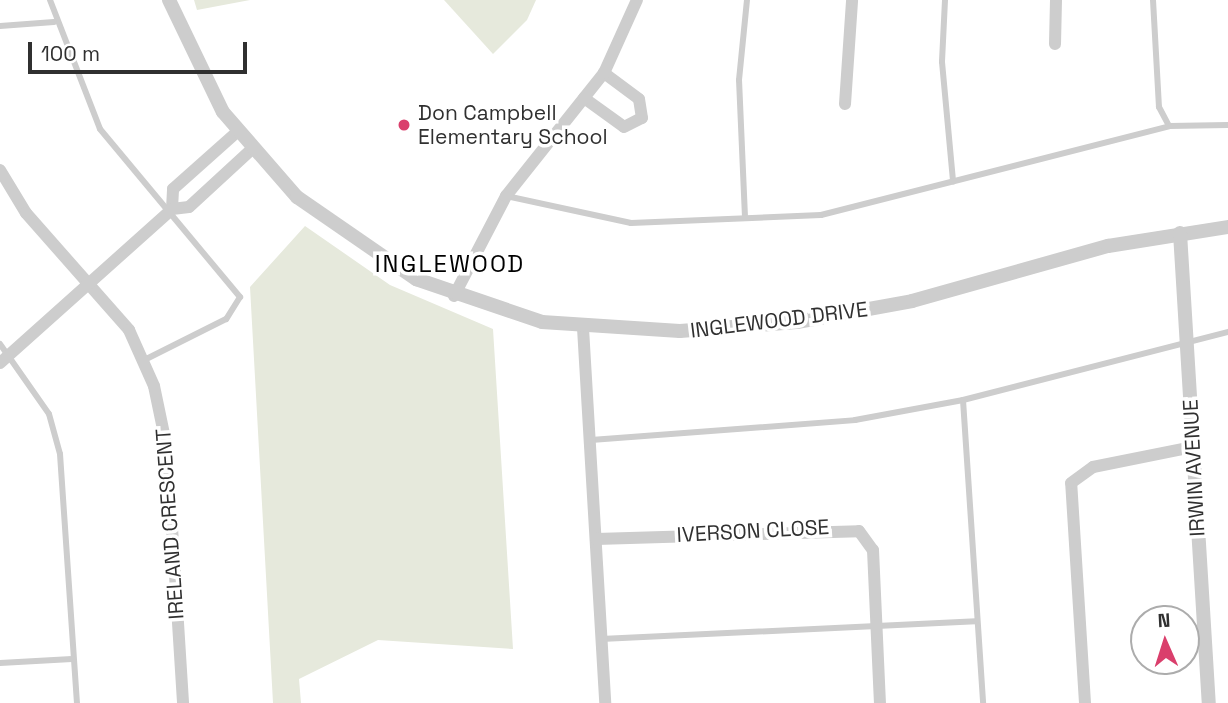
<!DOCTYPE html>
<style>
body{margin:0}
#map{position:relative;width:1228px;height:703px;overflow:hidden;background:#fff;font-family:"Space Grotesk",sans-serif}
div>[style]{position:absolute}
.green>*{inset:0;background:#e6e9dc}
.service>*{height:6px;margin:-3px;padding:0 3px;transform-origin:3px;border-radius:3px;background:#cdcdcd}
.minor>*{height:12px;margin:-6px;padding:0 6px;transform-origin:6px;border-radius:6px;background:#cdcdcd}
.tertiary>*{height:14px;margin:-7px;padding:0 7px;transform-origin:7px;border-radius:7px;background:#cdcdcd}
.dots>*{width:19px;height:19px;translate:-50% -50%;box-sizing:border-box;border:4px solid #fff;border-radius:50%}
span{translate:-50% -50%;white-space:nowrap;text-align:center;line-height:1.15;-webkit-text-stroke:7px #fff;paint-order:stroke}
.poi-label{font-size:21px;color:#303030}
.left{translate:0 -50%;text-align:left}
.street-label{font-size:21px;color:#303030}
.quarter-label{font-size:24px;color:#000;letter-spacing:2px}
.north{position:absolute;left:1130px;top:605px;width:70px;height:70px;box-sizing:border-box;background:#fff;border:2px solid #acacac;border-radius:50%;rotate:357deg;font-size:19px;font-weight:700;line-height:28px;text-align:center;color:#303030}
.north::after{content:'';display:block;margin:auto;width:24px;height:32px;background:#da3f6c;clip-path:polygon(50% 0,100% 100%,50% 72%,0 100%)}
.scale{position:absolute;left:28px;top:42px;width:219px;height:32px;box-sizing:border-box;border:4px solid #303030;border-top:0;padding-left:9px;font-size:21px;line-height:24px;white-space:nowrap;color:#303030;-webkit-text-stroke:5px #fff;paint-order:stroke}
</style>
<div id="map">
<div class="green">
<div style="clip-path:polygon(194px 0,250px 0,197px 10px)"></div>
<div style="clip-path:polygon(444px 0,536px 0,527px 20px,493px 54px)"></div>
<div style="clip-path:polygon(305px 226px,390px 285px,493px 329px,513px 649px,378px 640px,299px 679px,301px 703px,273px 703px,250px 287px)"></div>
</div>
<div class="service">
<div style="left:50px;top:0;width:138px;rotate:68.8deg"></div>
<div style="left:100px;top:129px;width:219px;rotate:50.2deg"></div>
<div style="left:240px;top:297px;width:26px;rotate:122deg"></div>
<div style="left:226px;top:319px;width:92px;rotate:153.4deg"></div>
<div style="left:945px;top:0;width:62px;rotate:92.8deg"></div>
<div style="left:942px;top:62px;width:120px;rotate:84.7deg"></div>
<div style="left:1153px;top:0;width:107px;rotate:86.8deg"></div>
<div style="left:1159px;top:107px;width:21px;rotate:62deg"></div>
<div style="left:1169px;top:126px;width:59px;rotate:-1deg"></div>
<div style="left:0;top:26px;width:54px;rotate:-4.2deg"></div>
<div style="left:506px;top:196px;width:128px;rotate:12.2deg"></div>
<div style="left:631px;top:223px;width:190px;rotate:-2.4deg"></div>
<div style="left:821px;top:215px;width:359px;rotate:-14.3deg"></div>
<div style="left:745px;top:217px;width:137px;rotate:-92.5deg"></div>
<div style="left:739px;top:80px;width:80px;rotate:-84.3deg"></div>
<div style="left:0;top:344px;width:85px;rotate:55deg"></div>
<div style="left:49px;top:414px;width:41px;rotate:74.6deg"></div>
<div style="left:60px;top:454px;width:250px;rotate:86.1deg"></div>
<div style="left:963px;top:400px;width:304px;rotate:86.2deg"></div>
<div style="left:591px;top:440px;width:265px;rotate:-4.3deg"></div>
<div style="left:855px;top:420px;width:110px;rotate:-10.5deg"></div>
<div style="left:963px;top:400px;width:274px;rotate:-14.4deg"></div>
<div style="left:601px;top:639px;width:375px;rotate:-2.7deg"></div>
<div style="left:0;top:663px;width:72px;rotate:-3.2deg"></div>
</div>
<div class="minor">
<div style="left:1055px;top:44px;width:44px;rotate:-88.7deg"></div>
<div style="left:584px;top:98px;width:49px;rotate:35.9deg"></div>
<div style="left:624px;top:127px;width:20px;rotate:-27deg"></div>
<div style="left:642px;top:118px;width:19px;rotate:-99deg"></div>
<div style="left:639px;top:99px;width:44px;rotate:-143.4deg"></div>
<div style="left:845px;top:104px;width:104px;rotate:-86.1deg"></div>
<div style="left:0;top:170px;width:50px;rotate:58.8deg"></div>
<div style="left:26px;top:213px;width:156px;rotate:48.6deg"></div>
<div style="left:129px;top:330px;width:61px;rotate:65.9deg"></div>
<div style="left:154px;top:386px;width:63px;rotate:78.2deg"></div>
<div style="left:167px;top:448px;width:256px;rotate:86.4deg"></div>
<div style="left:172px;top:209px;width:20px;rotate:-87deg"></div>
<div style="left:173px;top:189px;width:87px;rotate:-41.7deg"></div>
<div style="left:454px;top:296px;width:113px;rotate:-62.5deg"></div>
<div style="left:506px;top:196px;width:157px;rotate:-51.5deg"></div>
<div style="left:604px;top:73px;width:80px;rotate:-65.7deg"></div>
<div style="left:583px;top:328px;width:376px;rotate:86.6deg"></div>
<div style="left:0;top:363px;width:231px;rotate:-41.8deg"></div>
<div style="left:172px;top:209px;width:17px;rotate:-7deg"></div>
<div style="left:189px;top:207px;width:86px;rotate:-42.6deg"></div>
<div style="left:596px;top:539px;width:263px;rotate:-1.7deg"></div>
<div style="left:859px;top:531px;width:24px;rotate:54deg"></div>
<div style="left:873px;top:550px;width:153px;rotate:87.4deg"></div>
<div style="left:1085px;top:703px;width:220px;rotate:-93.6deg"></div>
<div style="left:1071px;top:483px;width:27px;rotate:-36deg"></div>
<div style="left:1093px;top:467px;width:101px;rotate:-11.4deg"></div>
</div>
<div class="tertiary">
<div style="left:169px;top:0;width:124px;rotate:64.3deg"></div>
<div style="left:223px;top:112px;width:113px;rotate:49deg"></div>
<div style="left:297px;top:197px;width:145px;rotate:34.6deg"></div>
<div style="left:416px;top:279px;width:133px;rotate:18.8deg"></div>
<div style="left:542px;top:322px;width:138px;rotate:3.7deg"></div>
<div style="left:680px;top:331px;width:117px;rotate:-4.4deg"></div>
<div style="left:797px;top:322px;width:117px;rotate:-10.3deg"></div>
<div style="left:912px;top:301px;width:204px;rotate:-15.7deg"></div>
<div style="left:1108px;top:246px;width:121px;rotate:-9deg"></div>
<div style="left:1180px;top:233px;width:471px;rotate:86.5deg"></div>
</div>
<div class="dots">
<div style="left:404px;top:125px;background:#da3f6c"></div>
</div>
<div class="poi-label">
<span class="left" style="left:418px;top:125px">Don Campbell<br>Elementary School</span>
</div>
<div class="street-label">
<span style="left:779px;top:320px;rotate:-7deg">INGLEWOOD DRIVE</span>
<span style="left:1194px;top:468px;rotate:-93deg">IRWIN AVENUE</span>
<span style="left:170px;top:524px;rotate:-94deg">IRELAND CRESCENT</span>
<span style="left:753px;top:531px;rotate:-3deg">IVERSON CLOSE</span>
</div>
<div class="quarter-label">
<span style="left:450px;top:264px">INGLEWOOD</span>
</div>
<div class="north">N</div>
<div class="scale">100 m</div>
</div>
